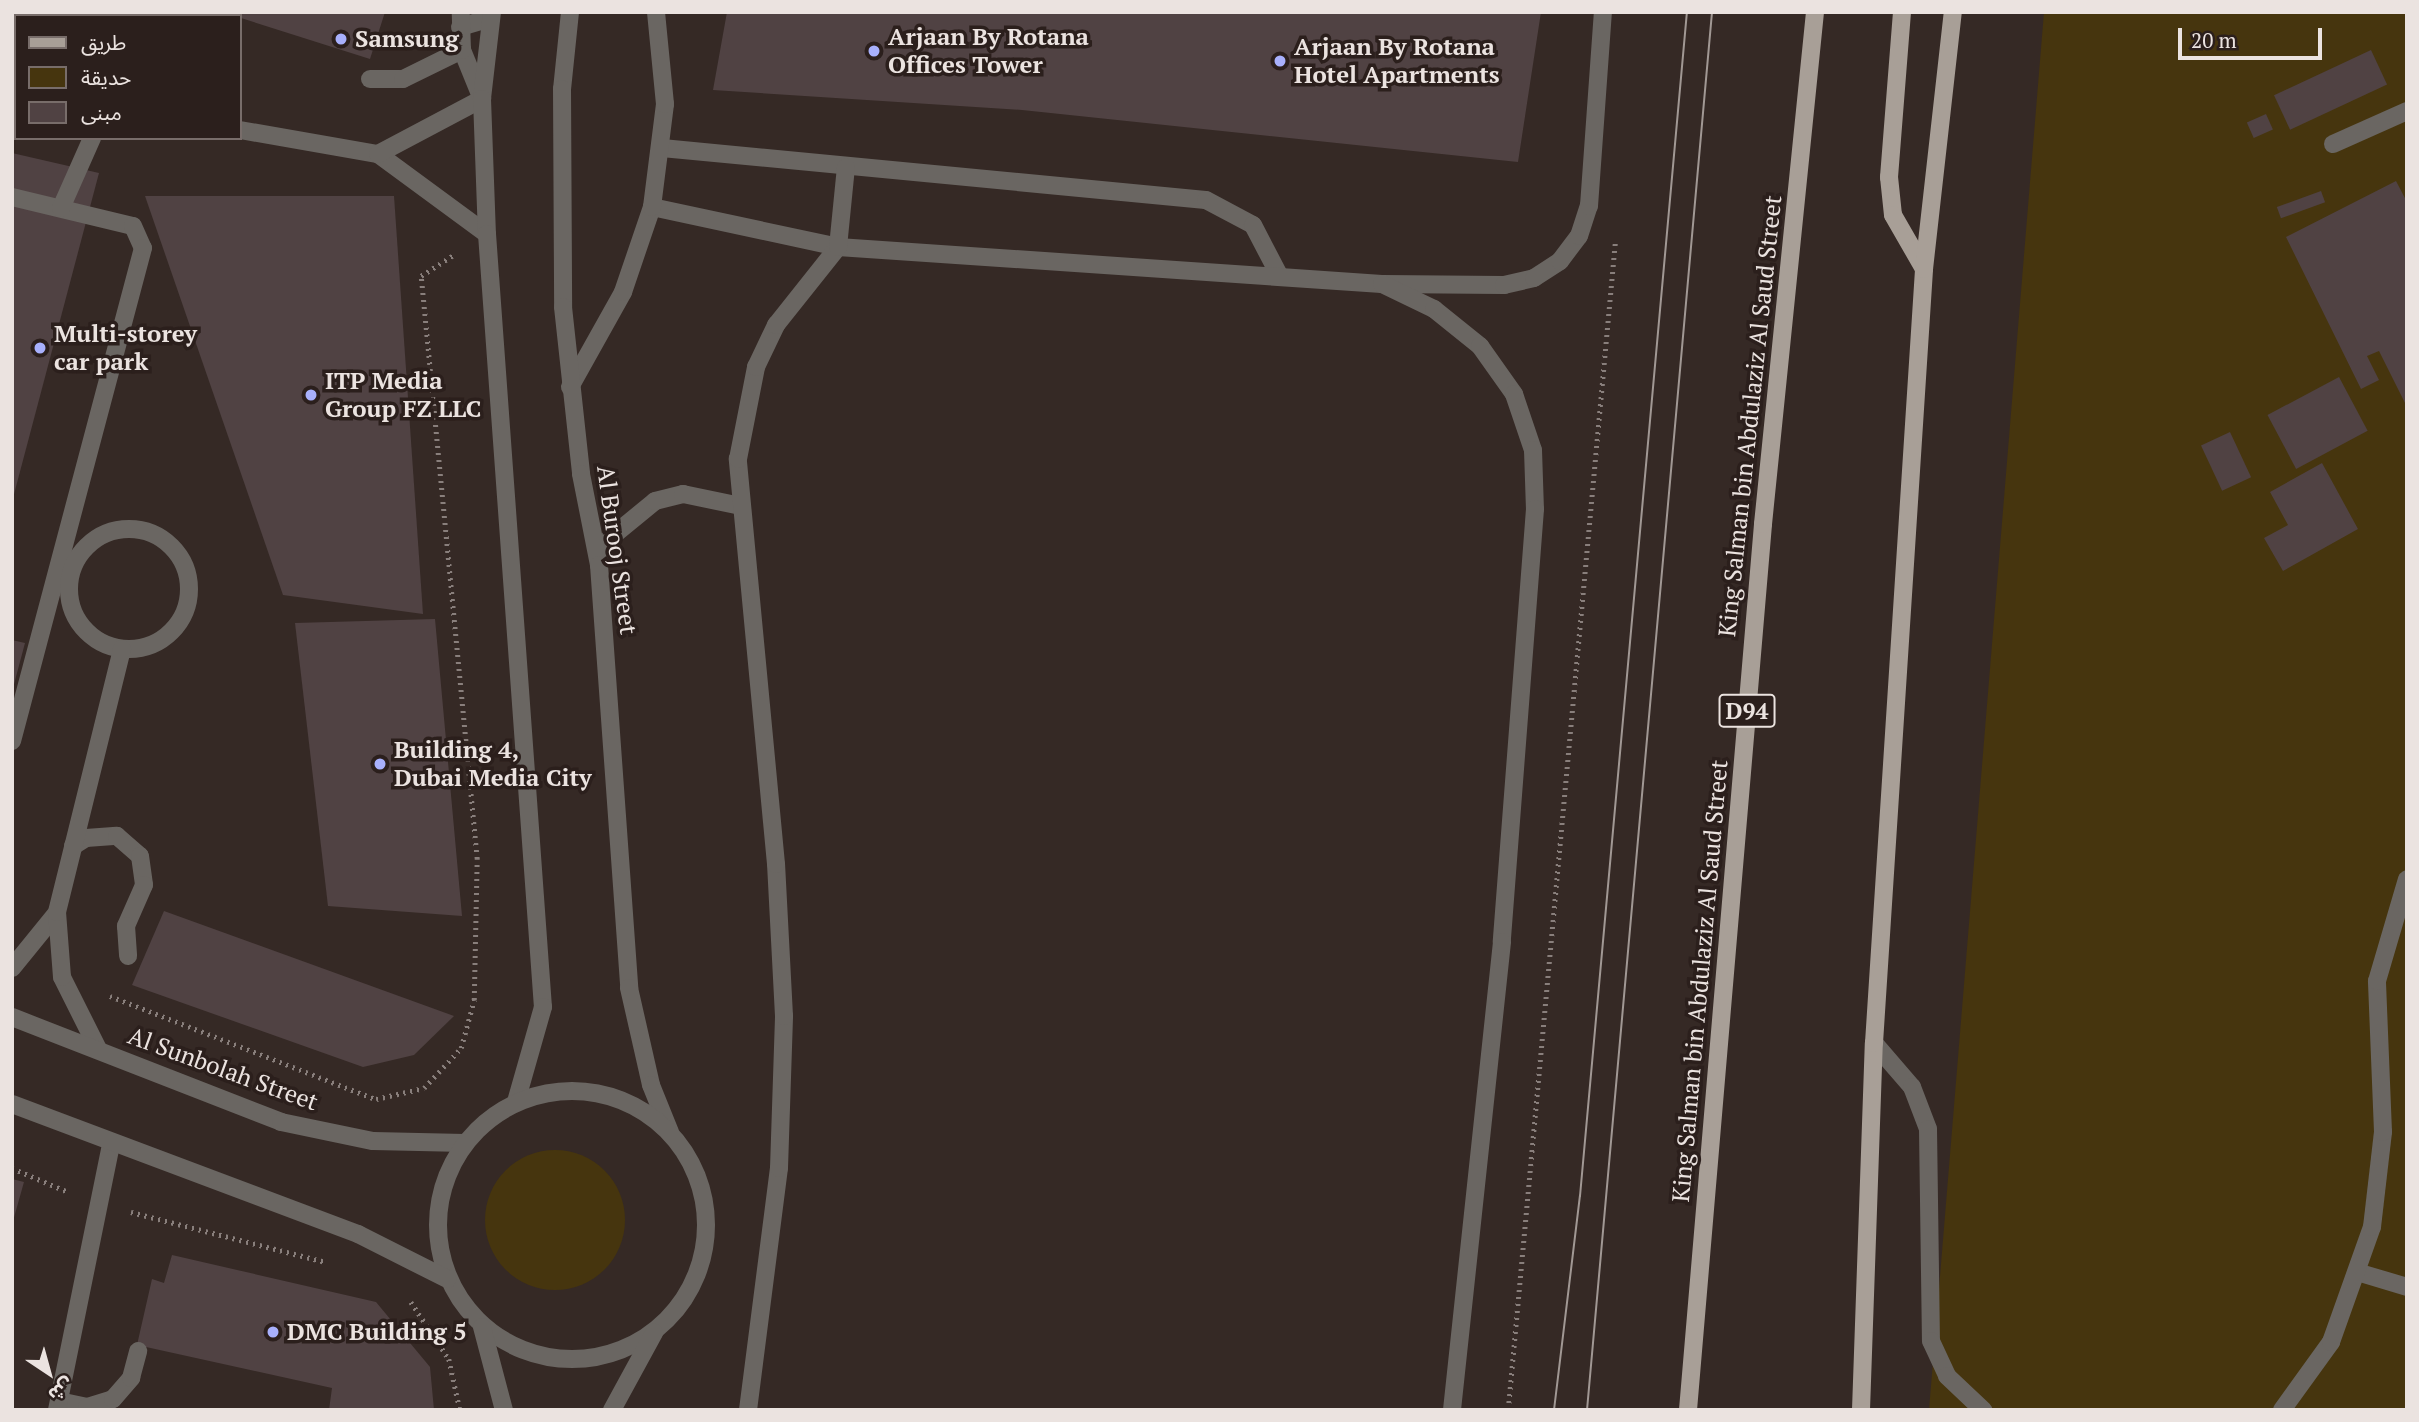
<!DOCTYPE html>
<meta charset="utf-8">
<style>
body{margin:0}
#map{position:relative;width:2419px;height:1422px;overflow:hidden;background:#352925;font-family:"PT Serif","Noto Sans Arabic",serif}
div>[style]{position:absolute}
.green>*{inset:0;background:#46350e}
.round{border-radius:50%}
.building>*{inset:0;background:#504243;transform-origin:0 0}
.path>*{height:4.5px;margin-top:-2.25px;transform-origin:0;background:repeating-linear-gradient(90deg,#897f7c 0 2px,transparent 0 7px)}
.lane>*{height:18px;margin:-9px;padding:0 9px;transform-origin:9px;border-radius:9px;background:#6a6662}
.lane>.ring{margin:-9px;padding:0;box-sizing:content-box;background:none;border:18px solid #6a6662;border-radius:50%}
.street>*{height:18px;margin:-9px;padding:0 9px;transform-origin:9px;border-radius:9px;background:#6a6662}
.street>.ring{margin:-9px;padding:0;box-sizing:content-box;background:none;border:18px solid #6a6662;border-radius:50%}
.primary>*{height:18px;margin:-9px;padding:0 9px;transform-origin:9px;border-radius:9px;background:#a89f97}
.tram>*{height:2px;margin:-1px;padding:0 1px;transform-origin:1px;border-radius:1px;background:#a19894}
.dots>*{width:19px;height:19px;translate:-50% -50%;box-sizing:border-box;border:4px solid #2b1f1c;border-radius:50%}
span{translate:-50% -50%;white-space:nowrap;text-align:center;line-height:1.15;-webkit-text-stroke:7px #2b1f1c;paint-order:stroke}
.shield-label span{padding:2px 5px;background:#2b1f1c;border:2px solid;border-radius:5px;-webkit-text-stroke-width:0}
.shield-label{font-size:23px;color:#ebe3e0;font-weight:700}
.poi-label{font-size:24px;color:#ebe3e0;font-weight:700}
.left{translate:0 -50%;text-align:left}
.street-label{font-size:24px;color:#ebe3e0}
.frame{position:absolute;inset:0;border:14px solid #ebe3e0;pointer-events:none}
.legend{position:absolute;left:14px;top:14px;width:228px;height:126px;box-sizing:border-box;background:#2b1f1c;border:2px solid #786d6a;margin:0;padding:9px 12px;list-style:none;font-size:21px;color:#ebe3e0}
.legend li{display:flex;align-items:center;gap:14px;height:35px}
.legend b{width:35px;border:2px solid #786d6a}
.north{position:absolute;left:14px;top:1338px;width:70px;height:70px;-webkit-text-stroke:5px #2b1f1c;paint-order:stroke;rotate:144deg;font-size:19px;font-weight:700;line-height:28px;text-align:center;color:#ebe3e0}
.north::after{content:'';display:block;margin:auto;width:24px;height:32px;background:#ebe3e0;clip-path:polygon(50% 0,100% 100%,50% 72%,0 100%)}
.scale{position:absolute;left:2178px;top:28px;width:144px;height:32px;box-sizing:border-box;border:4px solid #ebe3e0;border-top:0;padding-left:9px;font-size:21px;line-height:24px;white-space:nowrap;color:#ebe3e0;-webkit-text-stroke:5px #2b1f1c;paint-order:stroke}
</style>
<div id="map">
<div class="green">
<div style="clip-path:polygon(2044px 12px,2407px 12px,2407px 1410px,1929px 1410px)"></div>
<div class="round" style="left:485px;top:1150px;width:140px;height:140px"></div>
</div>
<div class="building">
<div style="clip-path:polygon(222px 12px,385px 12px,370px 59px)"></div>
<div style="clip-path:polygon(727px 12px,1541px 12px,1518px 162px,1022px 110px,713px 90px)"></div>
<div style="left:2371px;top:50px;width:38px;height:107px;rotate:65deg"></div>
<div style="left:2266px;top:114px;width:17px;height:21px;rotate:66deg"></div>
<div style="clip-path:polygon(12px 153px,99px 173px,13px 498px,12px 498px)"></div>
<div style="clip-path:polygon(2396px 181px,2407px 202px,2407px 407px,2379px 351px,2367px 356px,2379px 380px,2361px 389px,2286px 237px)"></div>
<div style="left:2321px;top:191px;width:12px;height:47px;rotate:70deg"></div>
<div style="clip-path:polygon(145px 196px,394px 196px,423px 614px,283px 595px)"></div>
<div style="left:2339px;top:377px;width:61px;height:81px;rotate:62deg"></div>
<div style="left:2230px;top:432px;width:50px;height:32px;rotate:65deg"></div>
<div style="clip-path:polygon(2322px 463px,2358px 529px,2283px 571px,2264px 538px,2288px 525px,2270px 492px)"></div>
<div style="clip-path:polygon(435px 619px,462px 916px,328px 906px,295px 623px)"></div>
<div style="clip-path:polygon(12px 640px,25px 643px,13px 688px,12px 688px)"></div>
<div style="clip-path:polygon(164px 911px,454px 1016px,414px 1055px,363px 1067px,132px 985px)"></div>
<div style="clip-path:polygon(12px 1179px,24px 1182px,13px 1221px,12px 1221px)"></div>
<div style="clip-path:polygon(172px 1255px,376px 1302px,430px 1367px,434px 1410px,329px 1410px,332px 1388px,137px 1345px,152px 1279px,164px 1283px)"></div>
</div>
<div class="path">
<div style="left:110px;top:996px;width:285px;rotate:21.2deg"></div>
<div style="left:376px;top:1099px;width:49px;rotate:-12.9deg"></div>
<div style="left:424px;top:1088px;width:54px;rotate:-47.2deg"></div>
<div style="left:461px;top:1048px;width:50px;rotate:-74.8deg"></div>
<div style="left:474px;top:1000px;width:141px;rotate:-88.8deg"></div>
<div style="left:477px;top:859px;width:586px;rotate:-95.49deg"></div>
<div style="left:421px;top:276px;width:40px;rotate:-32.9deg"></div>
<div style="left:12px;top:1168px;width:59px;rotate:23.1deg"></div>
<div style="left:131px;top:1212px;width:201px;rotate:14.4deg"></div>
<div style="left:411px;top:1302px;width:69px;rotate:56.3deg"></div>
<div style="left:449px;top:1359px;width:52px;rotate:77.8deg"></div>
<div style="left:1508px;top:1410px;width:1172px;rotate:-84.76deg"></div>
</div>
<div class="lane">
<div style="left:460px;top:27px;width:32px;rotate:-16deg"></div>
<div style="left:370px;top:79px;width:33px"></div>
<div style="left:403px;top:79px;width:66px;rotate:-26.2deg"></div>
<div style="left:12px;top:91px;width:4px;rotate:14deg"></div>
<div style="left:240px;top:130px;width:140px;rotate:9.9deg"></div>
<div style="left:378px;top:154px;width:135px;rotate:36.3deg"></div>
<div style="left:2333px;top:144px;width:81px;rotate:-24deg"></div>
<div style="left:662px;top:148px;width:546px;rotate:5.46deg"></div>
<div style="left:1206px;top:200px;width:53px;rotate:28deg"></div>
<div style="left:1253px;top:225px;width:54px;rotate:62.5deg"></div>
<div style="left:378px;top:154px;width:118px;rotate:-27.9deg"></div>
<div style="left:482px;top:99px;width:53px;rotate:-112.2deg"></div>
<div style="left:462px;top:50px;width:38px;rotate:-92deg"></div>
<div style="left:12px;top:197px;width:124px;rotate:13.5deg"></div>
<div style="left:133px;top:226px;width:24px;rotate:66deg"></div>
<div style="left:143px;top:248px;width:510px;rotate:104.88deg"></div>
<div style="left:652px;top:207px;width:190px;rotate:12.1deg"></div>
<div style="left:838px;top:247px;width:545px;rotate:3.89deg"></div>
<div style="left:1382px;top:284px;width:122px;rotate:0.5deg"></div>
<div style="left:1504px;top:285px;width:31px;rotate:-13deg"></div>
<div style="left:1534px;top:278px;width:31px;rotate:-33deg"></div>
<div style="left:1560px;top:261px;width:31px;rotate:-53deg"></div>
<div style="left:1579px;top:236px;width:32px;rotate:-72deg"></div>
<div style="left:1589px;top:206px;width:195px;rotate:-85.9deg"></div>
<div style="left:61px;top:208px;width:77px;rotate:-66.1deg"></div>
<div style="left:1382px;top:284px;width:58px;rotate:25.7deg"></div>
<div style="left:1434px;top:309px;width:59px;rotate:38.8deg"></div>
<div style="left:1480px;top:346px;width:59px;rotate:54.7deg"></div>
<div style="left:1514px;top:394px;width:59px;rotate:71.3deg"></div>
<div style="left:1533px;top:450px;width:59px;rotate:88.1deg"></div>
<div style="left:1535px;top:509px;width:434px;rotate:94.4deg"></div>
<div style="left:1502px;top:942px;width:471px;rotate:96.1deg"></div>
<div style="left:570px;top:387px;width:109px;rotate:-60.8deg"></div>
<div style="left:623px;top:292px;width:90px;rotate:-71.2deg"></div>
<div style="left:652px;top:207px;width:104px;rotate:-82.8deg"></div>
<div style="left:665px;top:104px;width:92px;rotate:-95.6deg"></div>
<div class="ring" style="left:69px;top:529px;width:102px;height:102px"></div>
<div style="left:599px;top:565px;width:29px;rotate:-68deg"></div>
<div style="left:610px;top:538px;width:58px;rotate:-39.4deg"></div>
<div style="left:655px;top:501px;width:29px;rotate:-14deg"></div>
<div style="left:683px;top:494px;width:59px;rotate:11.7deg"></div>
<div style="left:73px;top:846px;width:15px;rotate:-32deg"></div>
<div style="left:86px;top:838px;width:31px;rotate:-4deg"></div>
<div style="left:117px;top:836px;width:30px;rotate:41deg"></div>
<div style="left:140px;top:856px;width:29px;rotate:82deg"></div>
<div style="left:144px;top:885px;width:45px;rotate:113.7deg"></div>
<div style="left:126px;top:926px;width:30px;rotate:86deg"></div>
<div style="left:12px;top:968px;width:68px;rotate:-50.9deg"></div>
<div style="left:1874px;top:1043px;width:58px;rotate:49.2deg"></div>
<div style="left:1912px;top:1087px;width:45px;rotate:69.1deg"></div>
<div style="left:1928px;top:1129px;width:212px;rotate:89.2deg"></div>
<div style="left:1931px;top:1341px;width:38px;rotate:65deg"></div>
<div style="left:1947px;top:1376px;width:50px;rotate:43.4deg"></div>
<div style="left:98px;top:1049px;width:80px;rotate:-116.6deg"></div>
<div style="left:62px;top:977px;width:65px;rotate:-94.4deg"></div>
<div style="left:57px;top:912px;width:271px;rotate:-76.1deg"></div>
<div style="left:2357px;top:1272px;width:52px;rotate:16.7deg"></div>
<div style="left:59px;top:1401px;width:29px;rotate:12deg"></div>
<div style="left:87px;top:1407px;width:27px;rotate:-17deg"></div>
<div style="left:113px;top:1399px;width:28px;rotate:-49deg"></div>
<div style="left:131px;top:1378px;width:28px;rotate:-75deg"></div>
<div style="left:57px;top:1410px;width:271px;rotate:-78.5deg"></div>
<div style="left:748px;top:1410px;width:244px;rotate:-82.7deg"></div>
<div style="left:779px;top:1168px;width:152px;rotate:-88.1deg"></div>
<div style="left:784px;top:1016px;width:152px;rotate:-93deg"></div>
<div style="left:776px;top:864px;width:407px;rotate:-95.4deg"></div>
<div style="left:738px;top:459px;width:94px;rotate:-78.9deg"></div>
<div style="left:756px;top:367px;width:47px;rotate:-64.5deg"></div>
<div style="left:776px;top:325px;width:100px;rotate:-51.5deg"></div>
<div style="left:838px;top:247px;width:80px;rotate:-84.3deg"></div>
<div style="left:2282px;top:1410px;width:84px;rotate:-54.2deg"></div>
<div style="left:2331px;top:1342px;width:122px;rotate:-70.4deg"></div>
<div style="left:2372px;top:1227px;width:96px;rotate:-83.4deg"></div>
<div style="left:2383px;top:1132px;width:151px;rotate:-92.3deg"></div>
<div style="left:2377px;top:981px;width:106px;rotate:-73.6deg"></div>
</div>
<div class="street">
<div style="left:492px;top:12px;width:88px;rotate:96.6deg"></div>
<div style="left:482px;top:99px;width:135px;rotate:87.9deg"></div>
<div style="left:487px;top:234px;width:775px;rotate:85.86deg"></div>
<div style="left:543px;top:1007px;width:99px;rotate:105.9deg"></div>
<div style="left:570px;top:12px;width:77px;rotate:95.9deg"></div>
<div style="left:562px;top:89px;width:218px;rotate:89.7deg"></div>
<div style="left:563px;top:307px;width:168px;rotate:83.8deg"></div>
<div style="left:581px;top:474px;width:93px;rotate:78.8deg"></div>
<div style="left:599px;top:565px;width:424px;rotate:85.9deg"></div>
<div style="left:629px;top:988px;width:99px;rotate:77.2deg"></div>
<div style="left:651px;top:1085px;width:51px;rotate:68deg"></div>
<div style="left:12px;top:1017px;width:289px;rotate:21.3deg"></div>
<div style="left:281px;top:1122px;width:94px;rotate:11.7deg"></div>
<div style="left:373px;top:1141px;width:92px;rotate:1.2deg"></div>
<div class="ring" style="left:438px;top:1091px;width:250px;height:250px"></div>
<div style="left:12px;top:1104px;width:370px;rotate:20.6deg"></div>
<div style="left:358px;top:1234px;width:100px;rotate:26.8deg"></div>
<div style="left:482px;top:1327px;width:86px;rotate:75.2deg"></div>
<div style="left:612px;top:1410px;width:88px;rotate:-61.4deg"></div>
</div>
<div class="primary">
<div style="left:1902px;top:12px;width:166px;rotate:94.5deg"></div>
<div style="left:1889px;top:177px;width:38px;rotate:84deg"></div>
<div style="left:1893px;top:215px;width:62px;rotate:60.1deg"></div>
<div style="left:1688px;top:1410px;width:889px;rotate:-85.16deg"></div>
<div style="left:1763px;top:524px;width:515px;rotate:-84.2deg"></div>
<div style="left:1861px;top:1410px;width:367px;rotate:-88deg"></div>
<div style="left:1874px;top:1043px;width:776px;rotate:-86.3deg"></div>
<div style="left:1924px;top:269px;width:259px;rotate:-83.6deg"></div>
</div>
<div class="tram">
<div style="left:1554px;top:1410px;width:216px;rotate:-83.1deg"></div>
<div style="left:1580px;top:1196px;width:1189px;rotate:-84.84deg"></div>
<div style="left:1587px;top:1410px;width:1404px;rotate:-84.89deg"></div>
</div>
<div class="dots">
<div style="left:341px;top:39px;background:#a8b0fc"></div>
<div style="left:874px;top:51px;background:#a8b0fc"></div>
<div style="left:1280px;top:61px;background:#a8b0fc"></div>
<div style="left:40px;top:348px;background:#a8b0fc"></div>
<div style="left:311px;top:395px;background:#a8b0fc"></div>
<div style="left:380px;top:764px;background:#a8b0fc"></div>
<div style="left:273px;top:1332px;background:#a8b0fc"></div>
</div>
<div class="shield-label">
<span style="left:1747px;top:711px">D94</span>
</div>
<div class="poi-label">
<span class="left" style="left:888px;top:51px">Arjaan By Rotana<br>Offices Tower</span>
<span class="left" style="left:355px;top:39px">Samsung</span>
<span class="left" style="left:1294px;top:61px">Arjaan By Rotana<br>Hotel Apartments</span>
<span class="left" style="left:54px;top:348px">Multi-storey<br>car park</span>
<span class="left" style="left:325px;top:395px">ITP Media<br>Group FZ LLC</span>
<span class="left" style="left:394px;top:764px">Building 4,<br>Dubai Media City</span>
<span class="left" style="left:287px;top:1332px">DMC Building 5</span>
</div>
<div class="street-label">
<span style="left:1750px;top:416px;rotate:-84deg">King Salman bin Abdulaziz Al Saud Street</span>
<span style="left:617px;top:550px;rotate:82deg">Al Burooj Street</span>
<span style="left:1700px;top:981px;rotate:-85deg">King Salman bin Abdulaziz Al Saud Street</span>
<span style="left:223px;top:1069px;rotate:20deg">Al Sunbolah Street</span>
</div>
<div class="frame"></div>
<ul class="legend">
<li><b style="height:9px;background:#a89f97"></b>طريق</li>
<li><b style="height:19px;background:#46350e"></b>حديقة</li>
<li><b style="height:19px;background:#504243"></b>مبنى</li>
</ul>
<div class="north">ش</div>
<div class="scale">20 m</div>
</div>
